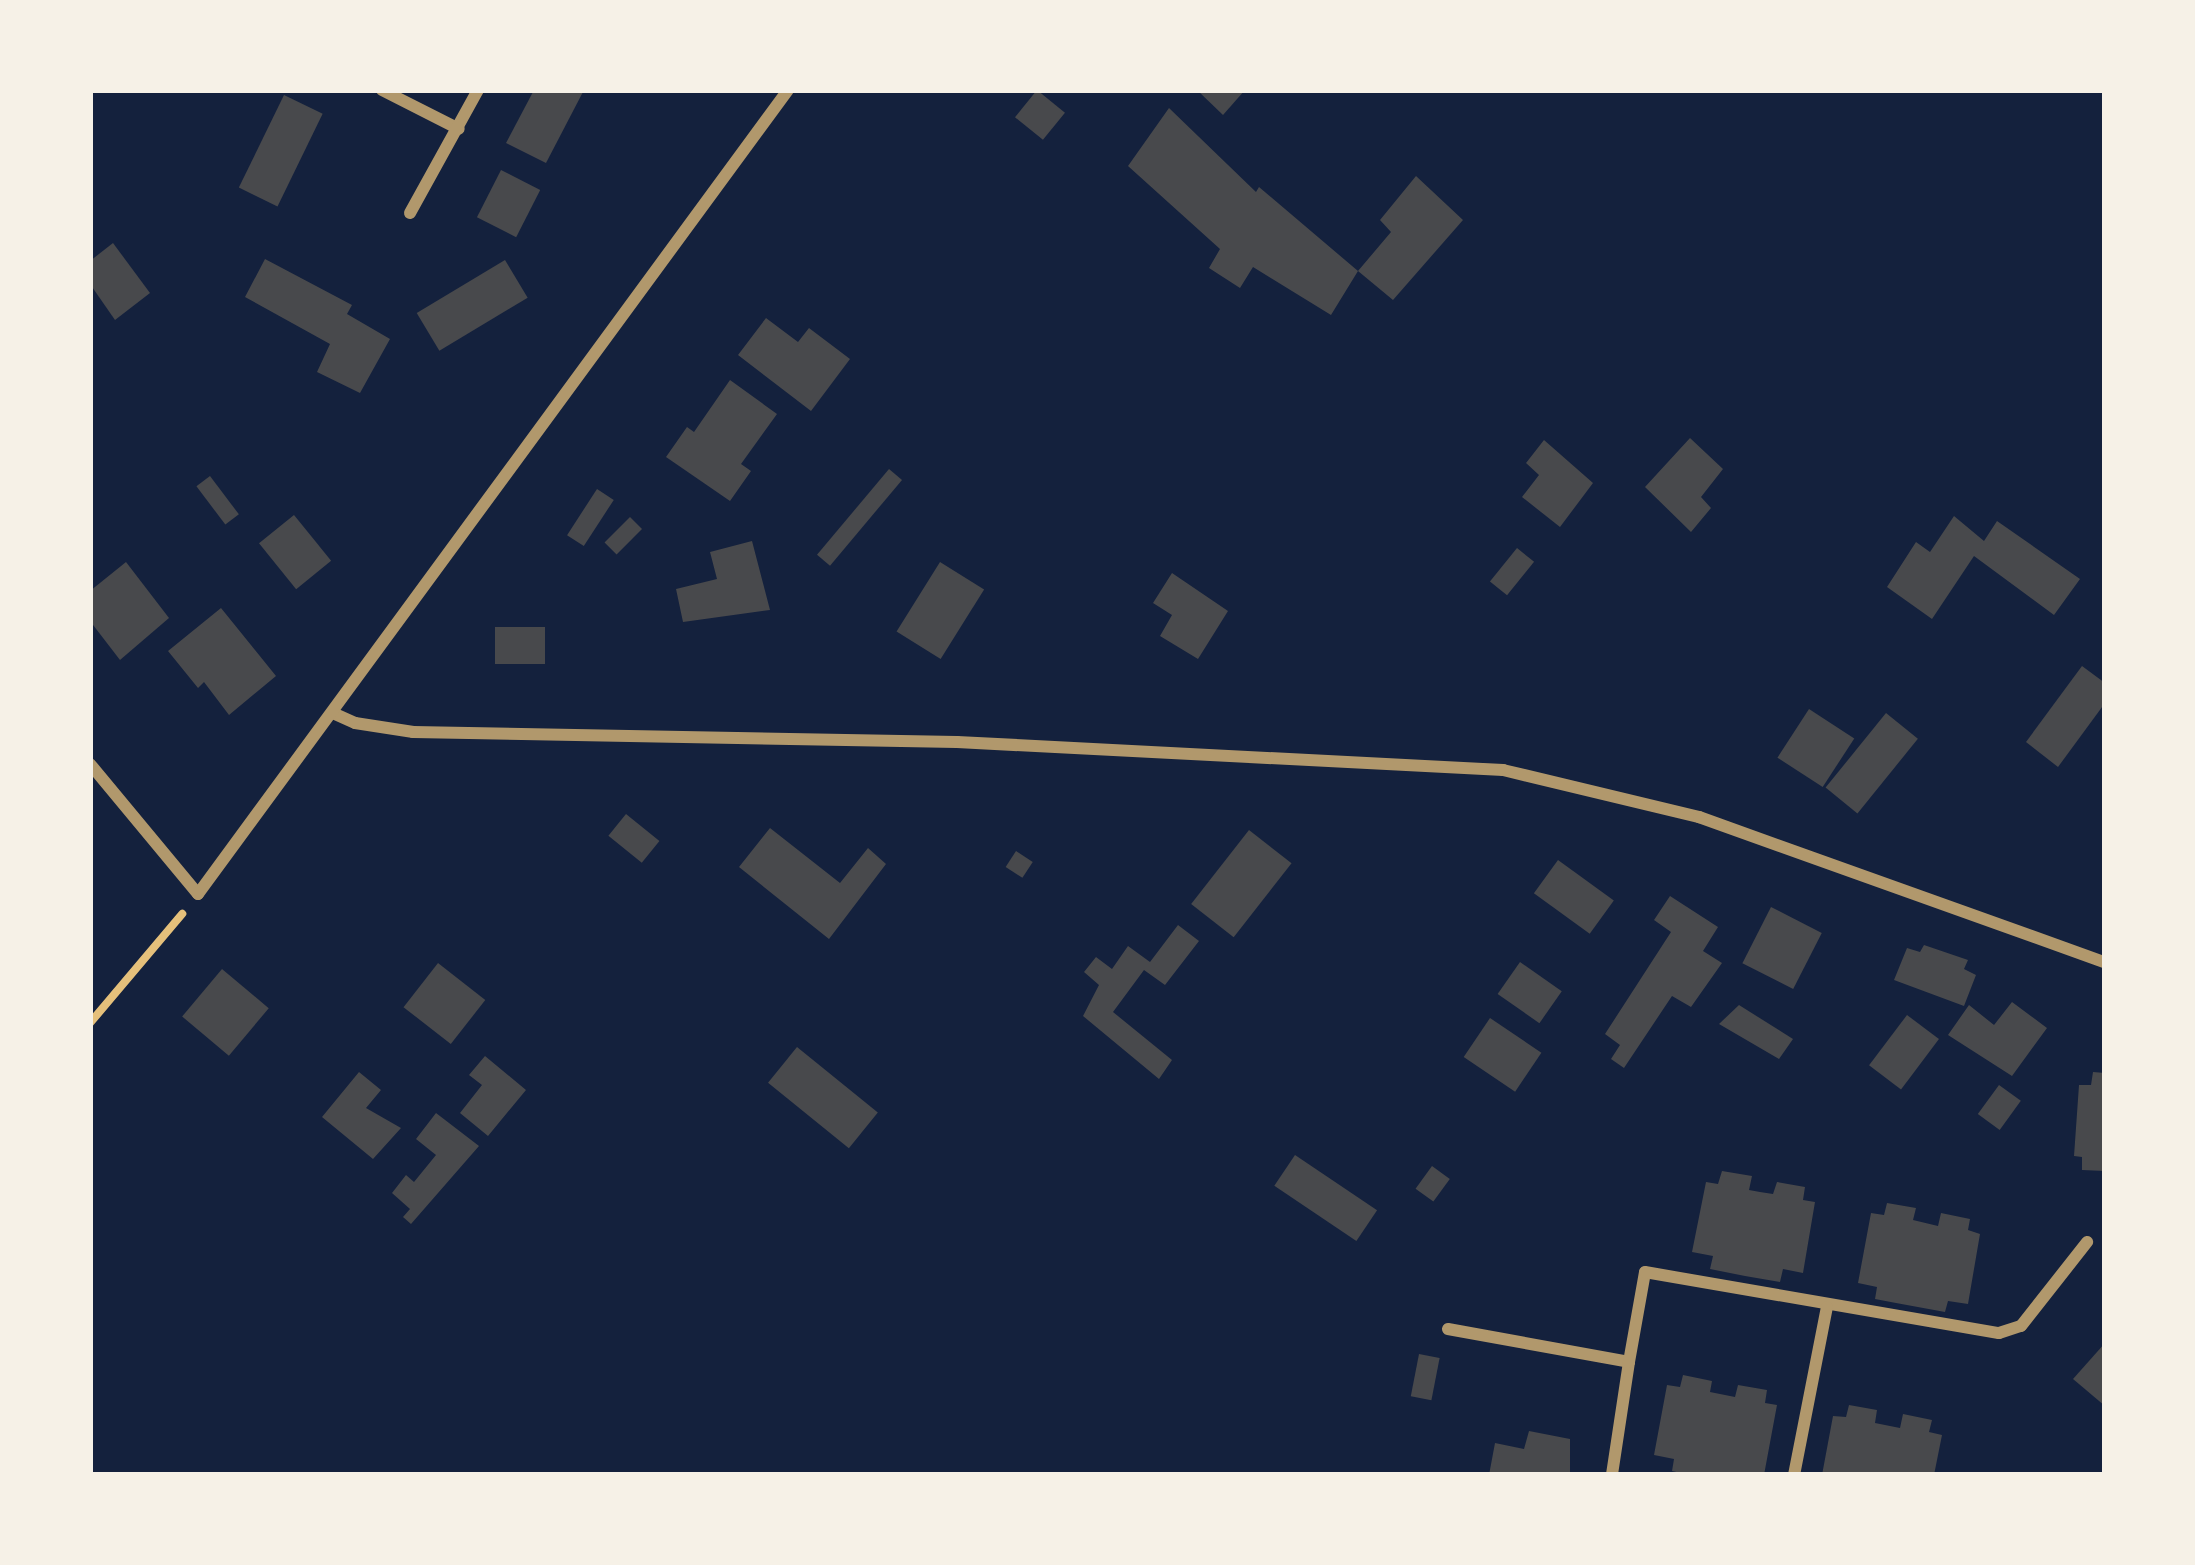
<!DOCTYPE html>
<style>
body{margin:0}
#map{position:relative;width:2195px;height:1565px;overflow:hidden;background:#14213d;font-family:"Alegreya Sans",sans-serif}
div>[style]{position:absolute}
.building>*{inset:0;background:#48494c;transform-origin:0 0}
.path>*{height:8px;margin:-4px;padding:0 4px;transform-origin:4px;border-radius:4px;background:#e5c07b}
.minor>*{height:12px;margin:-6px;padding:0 6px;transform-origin:6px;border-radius:6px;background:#b1986c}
span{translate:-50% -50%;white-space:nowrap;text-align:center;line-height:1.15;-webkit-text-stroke:10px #f6f1e7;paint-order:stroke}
.frame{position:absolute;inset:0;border:93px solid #f6f1e7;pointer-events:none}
</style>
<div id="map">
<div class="building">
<div style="clip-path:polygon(534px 90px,584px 90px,546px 163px,506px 143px)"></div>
<div style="left:1037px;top:90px;width:36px;height:35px;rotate:39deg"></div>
<div style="clip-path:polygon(1197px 90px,1245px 90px,1223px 115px)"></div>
<div style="left:284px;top:95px;width:43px;height:103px;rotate:26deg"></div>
<div style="clip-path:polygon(1169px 108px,1256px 192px,1259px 187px,1358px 271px,1331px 315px,1253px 267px,1240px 288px,1209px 268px,1220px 249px,1128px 166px)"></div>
<div style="left:501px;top:170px;width:44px;height:53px;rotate:27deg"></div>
<div style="clip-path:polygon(1416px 176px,1463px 220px,1393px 300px,1358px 271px,1391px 232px,1380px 220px)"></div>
<div style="clip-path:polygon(113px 243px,150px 293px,115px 320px,90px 284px,90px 261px)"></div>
<div style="clip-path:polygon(265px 259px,352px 305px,347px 314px,390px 339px,360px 393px,317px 372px,330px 344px,245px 297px)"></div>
<div style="left:505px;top:260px;width:44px;height:103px;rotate:59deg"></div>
<div style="clip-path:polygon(766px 318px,798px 342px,809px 328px,850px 359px,811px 411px,738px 355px)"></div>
<div style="clip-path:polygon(730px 380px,777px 414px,741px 464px,751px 471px,730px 501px,666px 457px,687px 427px,694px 432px)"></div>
<div style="clip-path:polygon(1690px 438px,1723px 469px,1701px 497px,1711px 508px,1691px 532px,1645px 487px)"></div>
<div style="clip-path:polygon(1544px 440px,1593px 483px,1560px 527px,1522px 497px,1539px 475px,1526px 463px)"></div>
<div style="left:889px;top:469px;width:17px;height:112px;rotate:40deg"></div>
<div style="left:210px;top:476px;width:48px;height:17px;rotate:53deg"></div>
<div style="left:597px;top:489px;width:20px;height:55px;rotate:33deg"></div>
<div style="left:294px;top:515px;width:59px;height:45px;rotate:51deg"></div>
<div style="clip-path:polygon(1954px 516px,1984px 541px,1997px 521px,2080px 579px,2054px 615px,1974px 556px,1932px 619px,1887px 587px,1916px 542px,1930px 552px)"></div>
<div style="left:630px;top:517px;width:17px;height:36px;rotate:45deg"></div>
<div style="clip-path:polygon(752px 541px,770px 610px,683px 622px,676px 589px,717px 579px,710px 552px)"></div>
<div style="left:1517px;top:548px;width:22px;height:43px;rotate:39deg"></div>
<div style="clip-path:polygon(126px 562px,169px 618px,120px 660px,90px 621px,90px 591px)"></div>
<div style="left:940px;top:562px;width:52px;height:82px;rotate:32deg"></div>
<div style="clip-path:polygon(1172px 573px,1228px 611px,1198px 659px,1160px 636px,1172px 615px,1153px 603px)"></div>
<div style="clip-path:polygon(221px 608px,276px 676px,229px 715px,204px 682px,198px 688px,168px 651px)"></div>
<div style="left:495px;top:627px;width:50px;height:37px"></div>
<div style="clip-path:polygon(2082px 666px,2105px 683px,2105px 703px,2058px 767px,2026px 742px)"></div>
<div style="left:1809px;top:709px;width:54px;height:58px;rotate:33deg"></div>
<div style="left:1886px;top:713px;width:41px;height:96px;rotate:39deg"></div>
<div style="left:626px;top:814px;width:43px;height:28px;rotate:39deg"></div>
<div style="clip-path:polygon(770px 828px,840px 883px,868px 848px,886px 864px,829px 939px,739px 867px)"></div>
<div style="left:1249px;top:830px;width:54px;height:94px;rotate:38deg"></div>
<div style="left:1016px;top:851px;width:20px;height:19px;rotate:33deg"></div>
<div style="left:1558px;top:860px;width:69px;height:41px;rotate:36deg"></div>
<div style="clip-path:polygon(1670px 896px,1718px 927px,1703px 951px,1722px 963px,1691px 1007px,1672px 996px,1624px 1068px,1611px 1059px,1620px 1045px,1605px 1034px,1671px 932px,1654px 920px)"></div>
<div style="left:1771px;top:907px;width:57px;height:63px;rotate:27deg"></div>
<div style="clip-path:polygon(1178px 925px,1199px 941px,1165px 985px,1144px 970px,1113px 1012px,1172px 1060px,1159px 1079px,1083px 1016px,1099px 985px,1084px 972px,1096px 957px,1112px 969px,1128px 946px,1150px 962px)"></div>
<div style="clip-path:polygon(1924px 945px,1968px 960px,1964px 969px,1976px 975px,1964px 1006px,1894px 980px,1907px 948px,1920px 952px)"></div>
<div style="left:1520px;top:962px;width:51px;height:39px;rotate:35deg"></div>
<div style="left:438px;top:963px;width:60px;height:56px;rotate:38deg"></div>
<div style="left:222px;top:969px;width:61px;height:62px;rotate:40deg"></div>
<div style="clip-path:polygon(2012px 1002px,2047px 1028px,2012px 1076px,1948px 1035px,1969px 1005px,1994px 1025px)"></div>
<div style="clip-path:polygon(1739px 1005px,1793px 1039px,1779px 1059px,1719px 1024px)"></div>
<div style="left:1907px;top:1015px;width:40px;height:63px;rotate:37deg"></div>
<div style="left:1490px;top:1018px;width:62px;height:47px;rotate:34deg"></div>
<div style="left:797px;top:1047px;width:104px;height:46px;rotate:39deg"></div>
<div style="clip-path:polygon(485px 1056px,526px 1090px,488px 1136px,460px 1113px,482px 1085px,469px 1075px)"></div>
<div style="clip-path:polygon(359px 1072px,381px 1090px,366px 1108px,401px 1128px,373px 1159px,322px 1117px)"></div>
<div style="clip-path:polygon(2093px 1072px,2105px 1073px,2105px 1171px,2082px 1170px,2082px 1157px,2074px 1156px,2079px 1085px,2091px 1085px)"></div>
<div style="left:1999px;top:1085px;width:27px;height:36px;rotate:36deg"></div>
<div style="clip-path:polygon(436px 1113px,479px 1146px,411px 1224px,403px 1217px,410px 1209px,392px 1193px,406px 1175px,414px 1182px,436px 1155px,416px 1139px)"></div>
<div style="left:1295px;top:1155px;width:99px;height:37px;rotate:34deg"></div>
<div style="left:1432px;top:1166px;width:22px;height:28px;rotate:36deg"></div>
<div style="clip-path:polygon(1722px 1171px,1752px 1176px,1749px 1190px,1760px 1192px,1773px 1194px,1777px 1182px,1805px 1187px,1803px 1200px,1815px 1202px,1803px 1273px,1783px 1269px,1780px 1282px,1745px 1276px,1710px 1269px,1713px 1256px,1692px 1252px,1706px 1182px,1718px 1184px)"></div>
<div style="clip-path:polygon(1887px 1203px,1916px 1208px,1913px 1220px,1938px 1226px,1941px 1213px,1970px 1219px,1968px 1230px,1980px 1234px,1968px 1304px,1948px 1301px,1945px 1312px,1896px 1303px,1875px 1299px,1877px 1287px,1858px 1283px,1871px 1213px,1884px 1215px)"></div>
<div style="clip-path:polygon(2105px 1343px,2105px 1406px,2073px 1379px)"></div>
<div style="left:1419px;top:1354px;width:21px;height:43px;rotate:11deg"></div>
<div style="clip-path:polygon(1683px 1375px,1712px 1381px,1710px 1392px,1735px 1397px,1738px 1385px,1767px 1390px,1765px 1403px,1777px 1405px,1764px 1475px,1690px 1475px,1672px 1471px,1674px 1459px,1654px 1455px,1667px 1385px,1680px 1387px)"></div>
<div style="clip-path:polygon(1849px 1405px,1877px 1410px,1875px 1423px,1900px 1428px,1903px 1414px,1932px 1420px,1929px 1432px,1942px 1435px,1934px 1475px,1822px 1475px,1833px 1416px,1846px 1417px)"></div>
<div style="clip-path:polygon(1529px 1431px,1570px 1439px,1570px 1475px,1489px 1475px,1495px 1443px,1524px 1449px)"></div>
</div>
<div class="path">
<div style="left:90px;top:1023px;width:143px;rotate:-49.8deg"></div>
</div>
<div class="minor">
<div style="left:382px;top:90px;width:86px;rotate:26.9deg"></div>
<div style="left:410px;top:213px;width:141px;rotate:-61.1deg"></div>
<div style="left:335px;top:714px;width:22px;rotate:24deg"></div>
<div style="left:355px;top:723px;width:59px;rotate:8.8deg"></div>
<div style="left:413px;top:732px;width:544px;rotate:1.05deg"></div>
<div style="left:957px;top:742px;width:547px;rotate:2.94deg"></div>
<div style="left:1503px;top:770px;width:202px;rotate:13.5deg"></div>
<div style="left:1699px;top:817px;width:431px;rotate:19.7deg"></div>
<div style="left:90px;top:764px;width:169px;rotate:50.3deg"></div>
<div style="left:198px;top:894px;width:997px;rotate:-53.73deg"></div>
<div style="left:1448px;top:1329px;width:184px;rotate:10.3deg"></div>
<div style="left:1629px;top:1362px;width:114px;rotate:98.6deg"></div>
<div style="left:1629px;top:1362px;width:91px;rotate:-79.9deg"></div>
<div style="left:1645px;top:1272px;width:359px;rotate:9.8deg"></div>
<div style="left:1999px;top:1333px;width:23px;rotate:-18deg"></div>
<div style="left:2021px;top:1326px;width:107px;rotate:-51.8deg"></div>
<div style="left:1794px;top:1475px;width:171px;rotate:-78.9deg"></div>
</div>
<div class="frame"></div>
</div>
